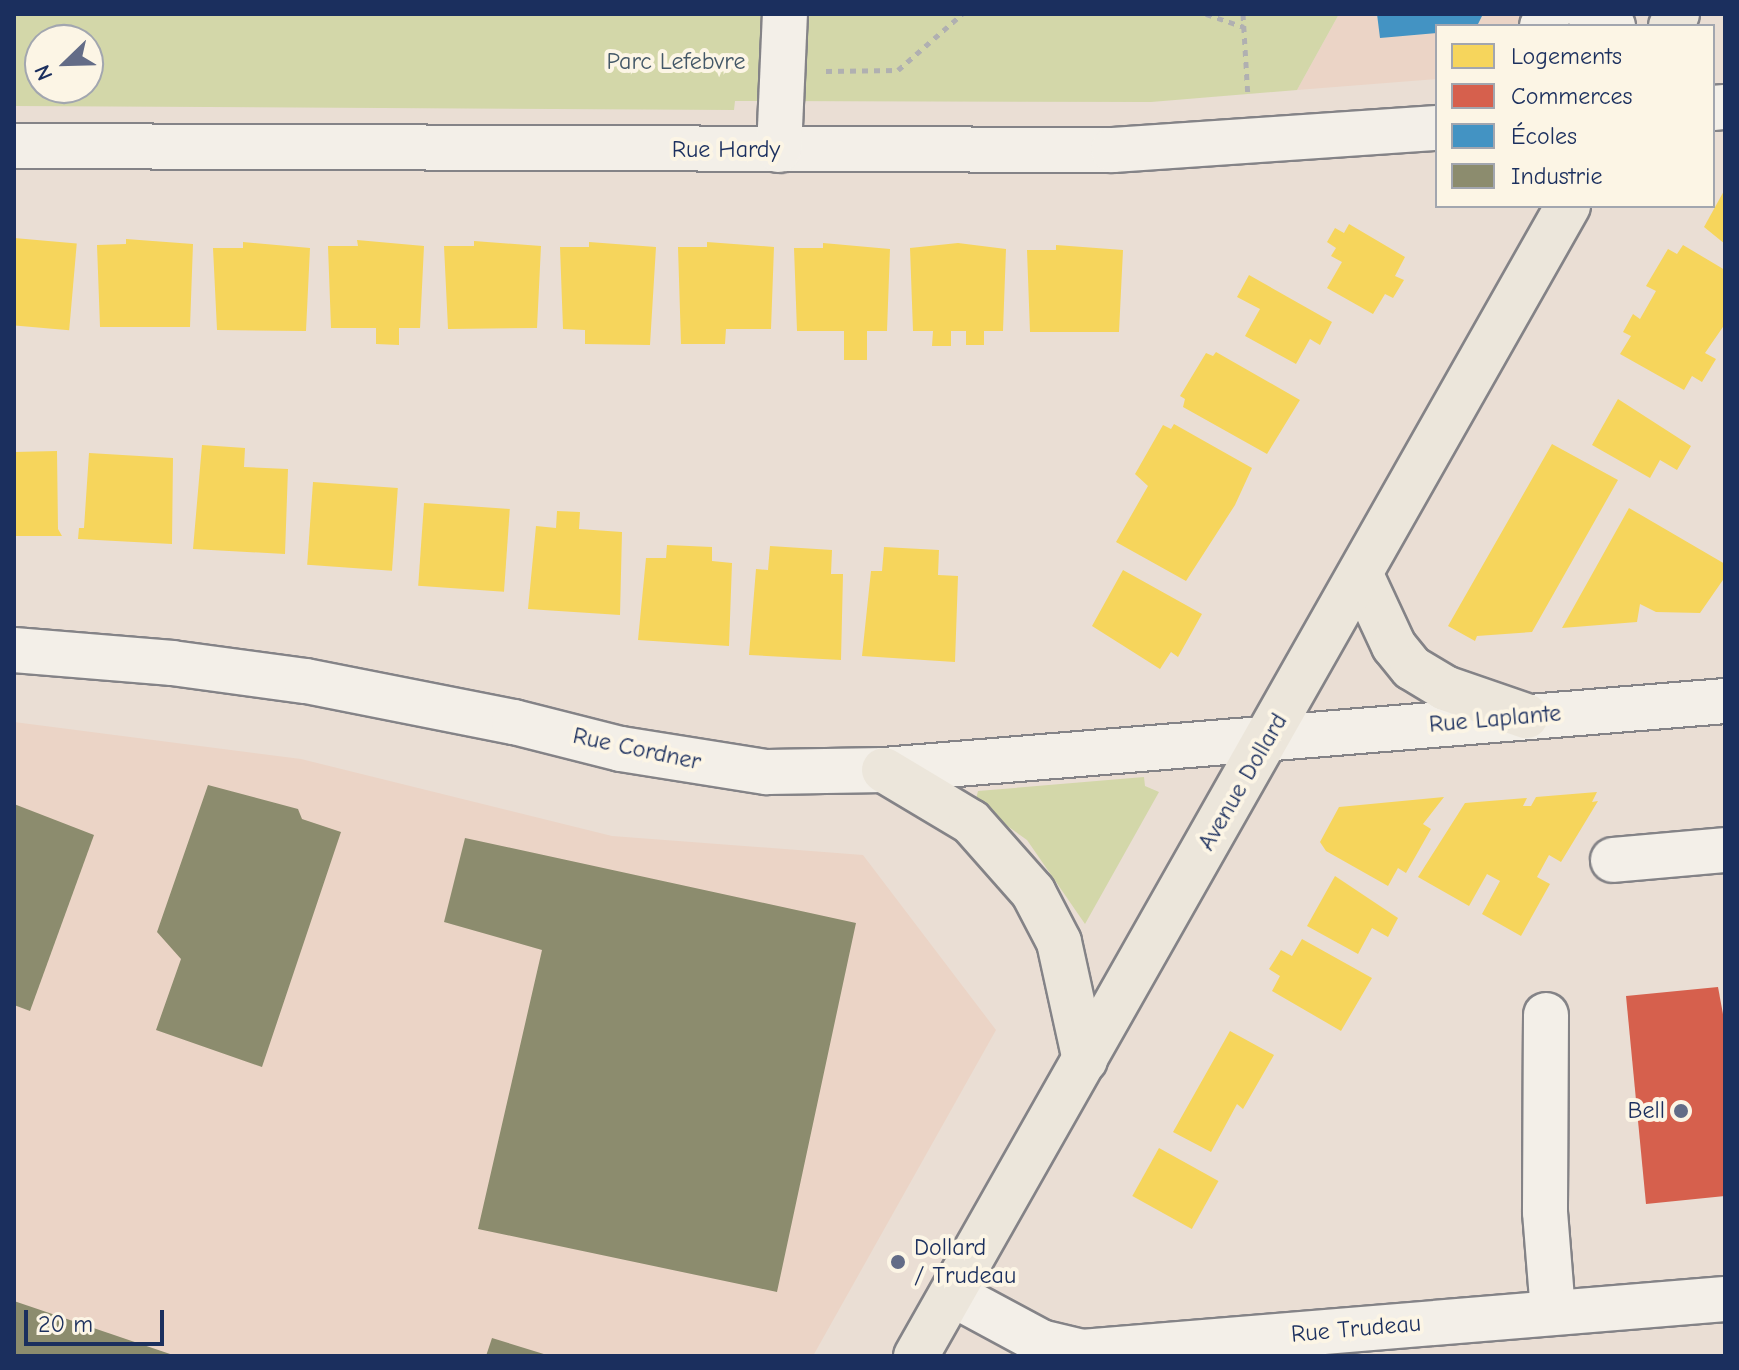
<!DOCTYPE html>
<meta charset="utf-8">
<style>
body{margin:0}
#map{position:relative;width:1739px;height:1370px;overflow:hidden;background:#eaded4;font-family:"Comic Neue",sans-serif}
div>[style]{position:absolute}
.built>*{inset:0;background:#ebd4c6}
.green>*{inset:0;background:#d3d7a9}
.homes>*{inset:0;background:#f6d55c;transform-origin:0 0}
.shops>*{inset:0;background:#d6604d}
.schools>*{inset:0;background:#4393c3}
.industry>*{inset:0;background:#8c8c6e}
.path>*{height:5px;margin-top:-2.5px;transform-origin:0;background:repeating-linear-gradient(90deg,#b0b0b1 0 6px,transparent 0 12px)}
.roads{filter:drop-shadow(2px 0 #848387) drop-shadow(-2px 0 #848387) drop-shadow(0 2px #848387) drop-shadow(0 -2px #848387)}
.minor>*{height:44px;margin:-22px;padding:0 22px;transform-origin:22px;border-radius:22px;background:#f3efe8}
.major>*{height:44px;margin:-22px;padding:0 22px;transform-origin:22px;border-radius:22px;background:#ece6db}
.dots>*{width:22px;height:22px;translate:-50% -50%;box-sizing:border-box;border:4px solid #fcf5e5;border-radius:50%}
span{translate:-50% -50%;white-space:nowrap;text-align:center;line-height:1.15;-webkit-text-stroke:8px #fcf5e5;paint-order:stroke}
.park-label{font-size:24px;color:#445868}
.street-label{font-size:24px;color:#1b2f5e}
.poi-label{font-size:24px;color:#1b2f5e}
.right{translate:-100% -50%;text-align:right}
.left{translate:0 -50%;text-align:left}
.frame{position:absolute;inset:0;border:16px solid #1b2f5e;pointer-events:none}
.legend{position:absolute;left:1435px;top:24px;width:280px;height:184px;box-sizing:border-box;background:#fcf5e5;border:2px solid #a2a6af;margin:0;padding:10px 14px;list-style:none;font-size:24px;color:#1b2f5e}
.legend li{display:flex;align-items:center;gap:16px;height:40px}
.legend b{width:40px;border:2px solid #a2a6af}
.north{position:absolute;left:24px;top:24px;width:80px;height:80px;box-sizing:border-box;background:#fcf5e5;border:2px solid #a2a6af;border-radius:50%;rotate:247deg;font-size:22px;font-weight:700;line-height:32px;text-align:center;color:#1b2f5e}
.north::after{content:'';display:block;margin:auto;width:28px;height:36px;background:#636c87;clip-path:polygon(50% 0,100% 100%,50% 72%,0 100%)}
.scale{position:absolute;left:24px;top:1310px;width:140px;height:36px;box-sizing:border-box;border:4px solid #1b2f5e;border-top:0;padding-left:10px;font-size:24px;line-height:28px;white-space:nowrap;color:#1b2f5e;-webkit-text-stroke:6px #fcf5e5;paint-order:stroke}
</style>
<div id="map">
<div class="built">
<div style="clip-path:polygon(1339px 14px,1599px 14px,1593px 26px,1437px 26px,1437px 79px,1297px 90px)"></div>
<div style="clip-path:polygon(14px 722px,301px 759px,612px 836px,863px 855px,996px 1030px,813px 1356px,14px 1356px)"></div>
</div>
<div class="green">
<div style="clip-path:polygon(evenodd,14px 14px,1339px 14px,1297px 90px,1151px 102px,735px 101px,734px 110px,14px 106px,14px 14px,40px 40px,88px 40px,88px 88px,40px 88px,40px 40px)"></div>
<div style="clip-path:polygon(1144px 777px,1145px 786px,1159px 792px,1085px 924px,1027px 840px,975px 803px,978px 791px)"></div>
</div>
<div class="homes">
<div style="clip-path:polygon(1725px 189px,1725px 244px,1704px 227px)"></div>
<div style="clip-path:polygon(1349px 224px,1405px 257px,1395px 276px,1404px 280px,1393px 298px,1385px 294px,1373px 314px,1327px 288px,1342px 262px,1331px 256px,1336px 248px,1327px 242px,1335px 228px,1344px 233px)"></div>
<div style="left:14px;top:238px;width:63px;height:87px;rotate:5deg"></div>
<div style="clip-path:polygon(126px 239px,193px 244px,190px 327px,100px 327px,97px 245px,126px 244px)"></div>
<div style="clip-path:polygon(357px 240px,424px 246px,420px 328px,399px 328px,399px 345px,376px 344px,376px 328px,331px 328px,328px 246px,358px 246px)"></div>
<div style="clip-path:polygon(474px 241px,541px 246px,537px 328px,448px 329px,444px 246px,474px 246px)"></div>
<div style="clip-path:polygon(243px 242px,310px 248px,306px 331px,217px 330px,213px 248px,243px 248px)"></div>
<div style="clip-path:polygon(589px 242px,656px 247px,650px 345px,585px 344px,585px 330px,563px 329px,560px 247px,589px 247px)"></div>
<div style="clip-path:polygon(707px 242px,774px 247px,771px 329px,726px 329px,725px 344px,681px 344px,678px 247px,707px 247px)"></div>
<div style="clip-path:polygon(823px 243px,890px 249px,887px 331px,867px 331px,867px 360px,844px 360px,844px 331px,797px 331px,794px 248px,823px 248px)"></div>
<div style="clip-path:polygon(958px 243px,1006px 249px,1003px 331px,984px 331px,984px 345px,966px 345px,966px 331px,951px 331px,951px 346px,932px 346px,933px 331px,913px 331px,910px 248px)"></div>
<div style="clip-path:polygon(1056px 245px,1123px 250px,1119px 332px,1030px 332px,1027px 250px,1056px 250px)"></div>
<div style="clip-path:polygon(1683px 245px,1725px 270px,1725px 324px,1705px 353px,1716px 359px,1702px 382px,1692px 376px,1684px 390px,1620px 354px,1631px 336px,1623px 332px,1633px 314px,1640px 319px,1656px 291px,1646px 286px,1668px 249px,1677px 254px)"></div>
<div style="clip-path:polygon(1249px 275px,1332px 322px,1320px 345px,1310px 339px,1296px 364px,1245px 336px,1260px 309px,1237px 297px)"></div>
<div style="clip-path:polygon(1216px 352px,1300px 400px,1267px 454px,1183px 407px,1185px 399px,1180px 396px,1206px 353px,1213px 356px)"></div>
<div style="clip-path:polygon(1618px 399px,1691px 446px,1677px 470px,1660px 460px,1650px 478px,1592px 445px)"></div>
<div style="clip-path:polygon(1174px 424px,1252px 468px,1235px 505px,1186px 581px,1116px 542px,1148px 486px,1135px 474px,1163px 425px,1171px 429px)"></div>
<div style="clip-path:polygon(1552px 444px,1618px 480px,1532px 632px,1477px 636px,1475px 641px,1448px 626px)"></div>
<div style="clip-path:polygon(202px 445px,245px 448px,244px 467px,288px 469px,285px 554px,193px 549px)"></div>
<div style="clip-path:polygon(57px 451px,58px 529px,62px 536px,14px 536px,14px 452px)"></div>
<div style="clip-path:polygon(89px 453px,173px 458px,172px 544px,78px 539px,79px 528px,84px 528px)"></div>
<div style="left:313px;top:482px;width:85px;height:83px;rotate:4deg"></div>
<div style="left:424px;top:503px;width:86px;height:83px;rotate:4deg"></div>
<div style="clip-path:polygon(1629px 508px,1725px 564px,1725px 577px,1700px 613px,1656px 612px,1640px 604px,1637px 622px,1562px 628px)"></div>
<div style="clip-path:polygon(557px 511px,580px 512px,579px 529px,622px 532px,620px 615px,528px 609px,536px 526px,556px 528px)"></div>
<div style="clip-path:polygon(667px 545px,712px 547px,712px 561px,732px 563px,729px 646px,638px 640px,646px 558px,666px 558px)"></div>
<div style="clip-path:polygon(770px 546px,832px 550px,831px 574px,843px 574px,841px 660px,749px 655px,756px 569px,768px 570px)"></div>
<div style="clip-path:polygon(884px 547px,939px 550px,938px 575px,958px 576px,955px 662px,862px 656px,871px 571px,882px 571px)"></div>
<div style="clip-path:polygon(1123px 570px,1202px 614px,1178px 657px,1171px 652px,1160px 669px,1092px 626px)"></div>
<div style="clip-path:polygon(1597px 792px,1592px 802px,1598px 801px,1561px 862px,1549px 855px,1537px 877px,1550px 884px,1521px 936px,1482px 914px,1500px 881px,1487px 874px,1469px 906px,1418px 877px,1465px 803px,1527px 798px,1523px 806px,1531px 806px,1536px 797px)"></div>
<div style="clip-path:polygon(1444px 797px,1423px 824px,1431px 829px,1406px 873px,1398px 868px,1388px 886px,1326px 851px,1320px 842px,1339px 807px)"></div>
<div style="clip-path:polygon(1335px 876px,1398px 918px,1388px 937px,1372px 928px,1358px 954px,1307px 926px)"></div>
<div style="clip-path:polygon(1302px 939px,1372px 978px,1341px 1031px,1272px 991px,1280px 976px,1269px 969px,1281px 950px,1292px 956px)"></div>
<div style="clip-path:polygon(1230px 1031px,1274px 1055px,1243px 1109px,1237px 1104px,1211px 1152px,1173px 1132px)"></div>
<div style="left:1159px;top:1148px;width:68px;height:55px;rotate:29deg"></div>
</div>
<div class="shops">
<div style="clip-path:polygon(1718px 987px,1725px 1025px,1725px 1196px,1646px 1204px,1626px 996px)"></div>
</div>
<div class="schools">
<div style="clip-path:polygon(1377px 14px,1483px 14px,1477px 26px,1437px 26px,1437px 33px,1380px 38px)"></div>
</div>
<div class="industry">
<div style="clip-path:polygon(208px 785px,298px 809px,302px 819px,341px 832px,262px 1067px,156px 1030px,181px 959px,157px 932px)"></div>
<div style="clip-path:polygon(14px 804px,94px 835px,30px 1011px,14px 1005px)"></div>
<div style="clip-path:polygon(465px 838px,856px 923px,777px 1292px,478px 1229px,542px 950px,444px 922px)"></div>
<div style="clip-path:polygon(14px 1301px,173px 1355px,173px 1356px,14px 1356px)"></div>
<div style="clip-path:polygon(492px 1338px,547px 1355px,547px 1356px,486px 1356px)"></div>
</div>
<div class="path">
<div style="left:1206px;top:14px;width:40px;rotate:18.9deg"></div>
<div style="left:1243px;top:14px;width:83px;rotate:86.6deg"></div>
<div style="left:826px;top:71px;width:72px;rotate:-0.8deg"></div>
<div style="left:898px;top:70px;width:85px;rotate:-41.2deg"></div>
</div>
<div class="roads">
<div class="minor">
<div style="left:1589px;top:14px;width:27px;rotate:27deg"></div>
<div style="left:1542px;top:26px;width:14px;rotate:-60deg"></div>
<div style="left:1713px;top:108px;width:12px;rotate:-5deg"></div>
<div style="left:14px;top:146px;width:1099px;rotate:0.21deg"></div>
<div style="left:1113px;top:150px;width:325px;rotate:-3.9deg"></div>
<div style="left:779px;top:150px;width:136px;rotate:-87.5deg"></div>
<div style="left:14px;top:650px;width:159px;rotate:4.7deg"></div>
<div style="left:172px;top:663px;width:135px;rotate:7.7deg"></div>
<div style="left:306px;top:681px;width:212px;rotate:11.2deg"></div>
<div style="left:514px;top:722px;width:110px;rotate:14.2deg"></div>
<div style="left:621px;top:749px;width:148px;rotate:9deg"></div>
<div style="left:767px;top:772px;width:117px;rotate:-1deg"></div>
<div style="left:884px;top:770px;width:844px;rotate:-4.69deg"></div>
<div style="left:1613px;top:860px;width:112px;rotate:-5.1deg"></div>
<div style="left:1546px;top:1015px;width:197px;rotate:90.3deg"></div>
<div style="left:1545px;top:1212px;width:100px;rotate:85.4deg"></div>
<div style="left:952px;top:1294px;width:101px;rotate:28.3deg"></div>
<div style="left:1041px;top:1342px;width:42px;rotate:13.7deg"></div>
<div style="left:1082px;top:1352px;width:645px;rotate:-4.71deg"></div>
</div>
<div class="major">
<div style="left:1671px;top:26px;width:13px;rotate:-63deg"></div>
<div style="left:1361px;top:575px;width:78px;rotate:65.1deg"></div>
<div style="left:1394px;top:646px;width:28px;rotate:51deg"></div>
<div style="left:1412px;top:668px;width:39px;rotate:31deg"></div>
<div style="left:1445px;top:688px;width:86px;rotate:19.1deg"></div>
<div style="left:884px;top:770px;width:101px;rotate:30.9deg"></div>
<div style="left:971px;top:822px;width:94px;rotate:48.5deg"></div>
<div style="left:1033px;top:892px;width:56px;rotate:62.5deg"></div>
<div style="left:1059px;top:942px;width:121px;rotate:77.6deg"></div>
<div style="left:916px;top:1356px;width:1322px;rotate:-60.45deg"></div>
</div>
</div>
<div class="dots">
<div style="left:1681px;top:1111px;background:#636c87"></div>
<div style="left:898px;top:1262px;background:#636c87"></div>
</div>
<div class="park-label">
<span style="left:676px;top:62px">Parc Lefebvre</span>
</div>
<div class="street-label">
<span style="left:726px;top:150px">Rue Hardy</span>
<span style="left:1495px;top:719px;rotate:-5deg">Rue Laplante</span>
<span style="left:637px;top:749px;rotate:12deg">Rue Cordner</span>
<span style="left:1243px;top:782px;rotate:-60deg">Avenue Dollard</span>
<span style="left:1356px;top:1329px;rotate:-5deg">Rue Trudeau</span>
</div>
<div class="poi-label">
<span class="right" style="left:1665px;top:1111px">Bell</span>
<span class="left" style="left:914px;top:1262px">Dollard<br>/ Trudeau</span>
</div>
<div class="frame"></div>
<ul class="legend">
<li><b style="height:22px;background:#f6d55c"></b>Logements</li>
<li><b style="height:22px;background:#d6604d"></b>Commerces</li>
<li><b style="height:22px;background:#4393c3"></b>Écoles</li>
<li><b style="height:22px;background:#8c8c6e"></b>Industrie</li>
</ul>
<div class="north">N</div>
<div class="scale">20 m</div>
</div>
